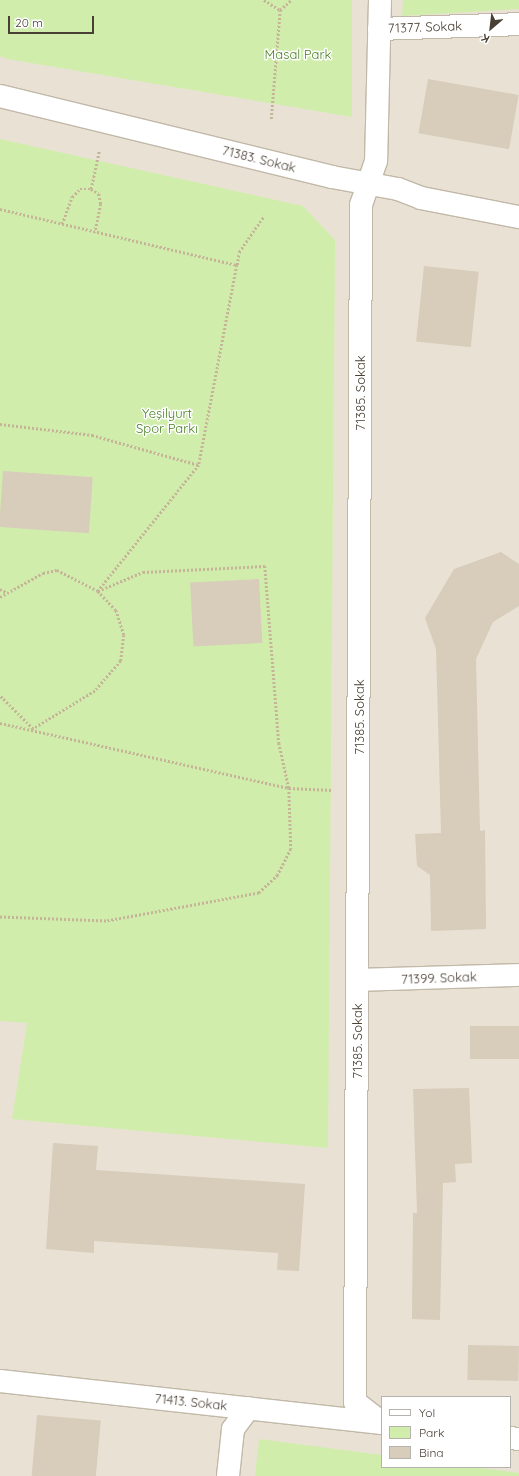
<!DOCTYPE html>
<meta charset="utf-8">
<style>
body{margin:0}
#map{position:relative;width:519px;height:1476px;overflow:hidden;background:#f5f0e7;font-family:Quicksand,sans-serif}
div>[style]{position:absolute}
.residential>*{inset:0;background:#e9e2d4}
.green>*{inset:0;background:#d1edac}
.building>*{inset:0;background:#d8ccbb;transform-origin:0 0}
.path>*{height:2.5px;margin-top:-1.25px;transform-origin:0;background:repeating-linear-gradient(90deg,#c5b498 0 2px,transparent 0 4px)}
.roads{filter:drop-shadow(1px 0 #c1b8a8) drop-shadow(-1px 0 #c1b8a8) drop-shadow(0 1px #c1b8a8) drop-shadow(0 -1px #c1b8a8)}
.minor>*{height:22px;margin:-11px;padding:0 11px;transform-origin:11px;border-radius:11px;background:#fff}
.tertiary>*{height:22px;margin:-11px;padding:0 11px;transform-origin:11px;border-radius:11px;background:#fff}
span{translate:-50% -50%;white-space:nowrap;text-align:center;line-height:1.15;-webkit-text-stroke:3px #fff;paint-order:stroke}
.street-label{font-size:13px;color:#494035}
.park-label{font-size:13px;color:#488022}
.legend{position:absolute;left:381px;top:1396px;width:130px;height:72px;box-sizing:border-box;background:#fff;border:1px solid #b6b3ae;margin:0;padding:5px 7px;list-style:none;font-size:12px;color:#494035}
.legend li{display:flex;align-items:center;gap:8px;height:20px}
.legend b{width:20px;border:1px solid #b6b3ae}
.north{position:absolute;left:471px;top:8px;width:40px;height:40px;-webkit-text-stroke:3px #fff;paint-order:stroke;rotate:208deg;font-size:11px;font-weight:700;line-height:16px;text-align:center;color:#494035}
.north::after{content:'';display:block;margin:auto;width:14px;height:18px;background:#494035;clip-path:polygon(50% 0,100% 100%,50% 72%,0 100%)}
.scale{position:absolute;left:8px;top:16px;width:86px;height:18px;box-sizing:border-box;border:2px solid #494035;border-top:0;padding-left:5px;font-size:12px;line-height:14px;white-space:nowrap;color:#494035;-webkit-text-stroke:3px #fff;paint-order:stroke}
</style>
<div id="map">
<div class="residential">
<div style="clip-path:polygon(evenodd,0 0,519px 0,519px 1476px,0 1476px,0 0,382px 1397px,510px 1397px,510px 1467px,382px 1467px,382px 1397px)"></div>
</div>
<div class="green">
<div style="clip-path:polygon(0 0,352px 0,352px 117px,7px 59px,0 56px)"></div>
<div style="clip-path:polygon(403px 0,519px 0,519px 9px,402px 16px)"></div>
<div style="clip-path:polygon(0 139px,303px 206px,335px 240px,328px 1148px,12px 1119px,27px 1023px,0 1021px)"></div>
<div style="clip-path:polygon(259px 1439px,382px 1455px,382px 1467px,473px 1467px,519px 1473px,519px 1476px,255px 1476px)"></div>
</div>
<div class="building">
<div style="left:428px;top:79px;width:92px;height:55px;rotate:10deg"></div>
<div style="left:424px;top:266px;width:55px;height:76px;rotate:6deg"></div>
<div style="left:3px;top:471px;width:90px;height:56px;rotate:4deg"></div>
<div style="clip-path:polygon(501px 552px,519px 564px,519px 606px,493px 622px,476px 659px,480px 831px,485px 830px,486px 929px,431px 931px,430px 875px,417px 866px,415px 834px,441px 833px,436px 649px,425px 618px,454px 569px)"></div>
<div style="left:259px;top:579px;width:64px;height:69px;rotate:87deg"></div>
<div style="left:470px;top:1026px;width:49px;height:33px"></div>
<div style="clip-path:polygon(469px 1088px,472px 1163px,455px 1164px,456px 1182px,443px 1183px,440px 1320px,412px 1319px,413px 1213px,417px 1213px,413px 1089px)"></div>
<div style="clip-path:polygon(53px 1143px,98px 1146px,96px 1170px,305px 1184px,299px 1271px,277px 1270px,278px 1253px,94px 1241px,94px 1253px,46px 1249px)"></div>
<div style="left:468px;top:1345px;width:51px;height:35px;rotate:1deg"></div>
<div style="left:37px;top:1415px;width:64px;height:61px;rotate:5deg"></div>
</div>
<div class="path">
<div style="left:264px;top:0;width:19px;rotate:32deg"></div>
<div style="left:271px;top:119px;width:109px;rotate:-85.3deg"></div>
<div style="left:280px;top:10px;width:15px;rotate:-42deg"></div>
<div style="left:91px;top:189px;width:40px;rotate:-78deg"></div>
<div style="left:0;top:209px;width:244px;rotate:13.3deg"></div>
<div style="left:237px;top:265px;width:204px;rotate:100.8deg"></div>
<div style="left:199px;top:465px;width:161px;rotate:128.7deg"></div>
<div style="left:98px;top:591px;width:49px;rotate:-22.9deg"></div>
<div style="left:143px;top:572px;width:122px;rotate:-2.8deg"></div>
<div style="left:265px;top:566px;width:178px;rotate:85.5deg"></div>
<div style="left:279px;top:743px;width:46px;rotate:77.5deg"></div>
<div style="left:289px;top:788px;width:61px;rotate:88.1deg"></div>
<div style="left:291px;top:849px;width:29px;rotate:117deg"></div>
<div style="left:278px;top:875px;width:26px;rotate:137deg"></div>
<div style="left:259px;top:893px;width:156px;rotate:169.6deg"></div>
<div style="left:106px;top:921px;width:106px;rotate:-177.8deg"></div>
<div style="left:62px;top:224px;width:29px;rotate:-70deg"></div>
<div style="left:72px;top:197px;width:11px;rotate:-45deg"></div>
<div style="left:80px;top:189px;width:11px"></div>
<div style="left:91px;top:189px;width:9px;rotate:32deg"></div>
<div style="left:99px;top:194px;width:10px;rotate:79deg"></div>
<div style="left:101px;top:204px;width:29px;rotate:102deg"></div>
<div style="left:237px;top:265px;width:13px;rotate:-81deg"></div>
<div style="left:239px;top:252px;width:44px;rotate:-55.2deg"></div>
<div style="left:0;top:424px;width:93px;rotate:6.8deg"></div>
<div style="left:92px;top:435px;width:111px;rotate:15.7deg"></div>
<div style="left:0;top:589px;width:7px;rotate:27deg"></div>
<div style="left:0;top:597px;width:49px;rotate:-29.2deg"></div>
<div style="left:43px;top:573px;width:14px;rotate:-12deg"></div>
<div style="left:57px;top:570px;width:46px;rotate:27.1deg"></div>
<div style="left:98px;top:591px;width:26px;rotate:47deg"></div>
<div style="left:116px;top:610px;width:26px;rotate:72deg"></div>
<div style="left:124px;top:635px;width:26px;rotate:97deg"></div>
<div style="left:121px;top:661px;width:40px;rotate:131deg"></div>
<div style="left:95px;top:691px;width:73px;rotate:148.5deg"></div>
<div style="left:33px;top:729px;width:47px;rotate:-135deg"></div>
<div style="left:0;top:723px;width:296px;rotate:12.7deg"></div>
<div style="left:289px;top:788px;width:43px;rotate:2.7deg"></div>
</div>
<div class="roads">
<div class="minor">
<div style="left:380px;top:0;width:161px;rotate:91.4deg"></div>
<div style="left:376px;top:161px;width:46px;rotate:108.8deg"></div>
<div style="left:361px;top:205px;width:1197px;rotate:90.29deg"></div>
<div style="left:355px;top:1402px;width:34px;rotate:38deg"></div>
<div style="left:0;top:96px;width:342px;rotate:13.7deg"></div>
<div style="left:332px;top:177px;width:67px;rotate:10.3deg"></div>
<div style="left:398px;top:189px;width:25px;rotate:21deg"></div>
<div style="left:421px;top:198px;width:100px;rotate:11deg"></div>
<div style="left:359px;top:980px;width:160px;rotate:-1.8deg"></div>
<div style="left:0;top:1381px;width:384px;rotate:6.3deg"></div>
<div style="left:510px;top:1438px;width:9px;rotate:6deg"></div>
<div style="left:228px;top:1476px;width:47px;rotate:-83.9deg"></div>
<div style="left:233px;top:1429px;width:26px;rotate:-53deg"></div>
</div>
<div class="tertiary">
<div style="left:379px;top:29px;width:140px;rotate:-2deg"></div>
</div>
</div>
<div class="street-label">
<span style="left:425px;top:27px;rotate:-2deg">71377. Sokak</span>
<span style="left:259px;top:159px;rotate:14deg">71383. Sokak</span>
<span style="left:360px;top:393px;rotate:-90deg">71385. Sokak</span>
<span style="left:359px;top:717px;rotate:-90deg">71385. Sokak</span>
<span style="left:439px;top:978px;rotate:-2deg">71399. Sokak</span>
<span style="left:357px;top:1041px;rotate:-90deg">71385. Sokak</span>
<span style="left:191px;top:1402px;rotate:6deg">71413. Sokak</span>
</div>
<div class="park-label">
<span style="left:298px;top:54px">Masal Park</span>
<span style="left:167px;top:421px">Yeşilyurt<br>Spor Parkı</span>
</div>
<ul class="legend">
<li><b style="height:5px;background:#fff"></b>Yol</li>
<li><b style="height:11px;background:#d1edac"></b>Park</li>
<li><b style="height:11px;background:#d8ccbb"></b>Bina</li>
</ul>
<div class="north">K</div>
<div class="scale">20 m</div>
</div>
